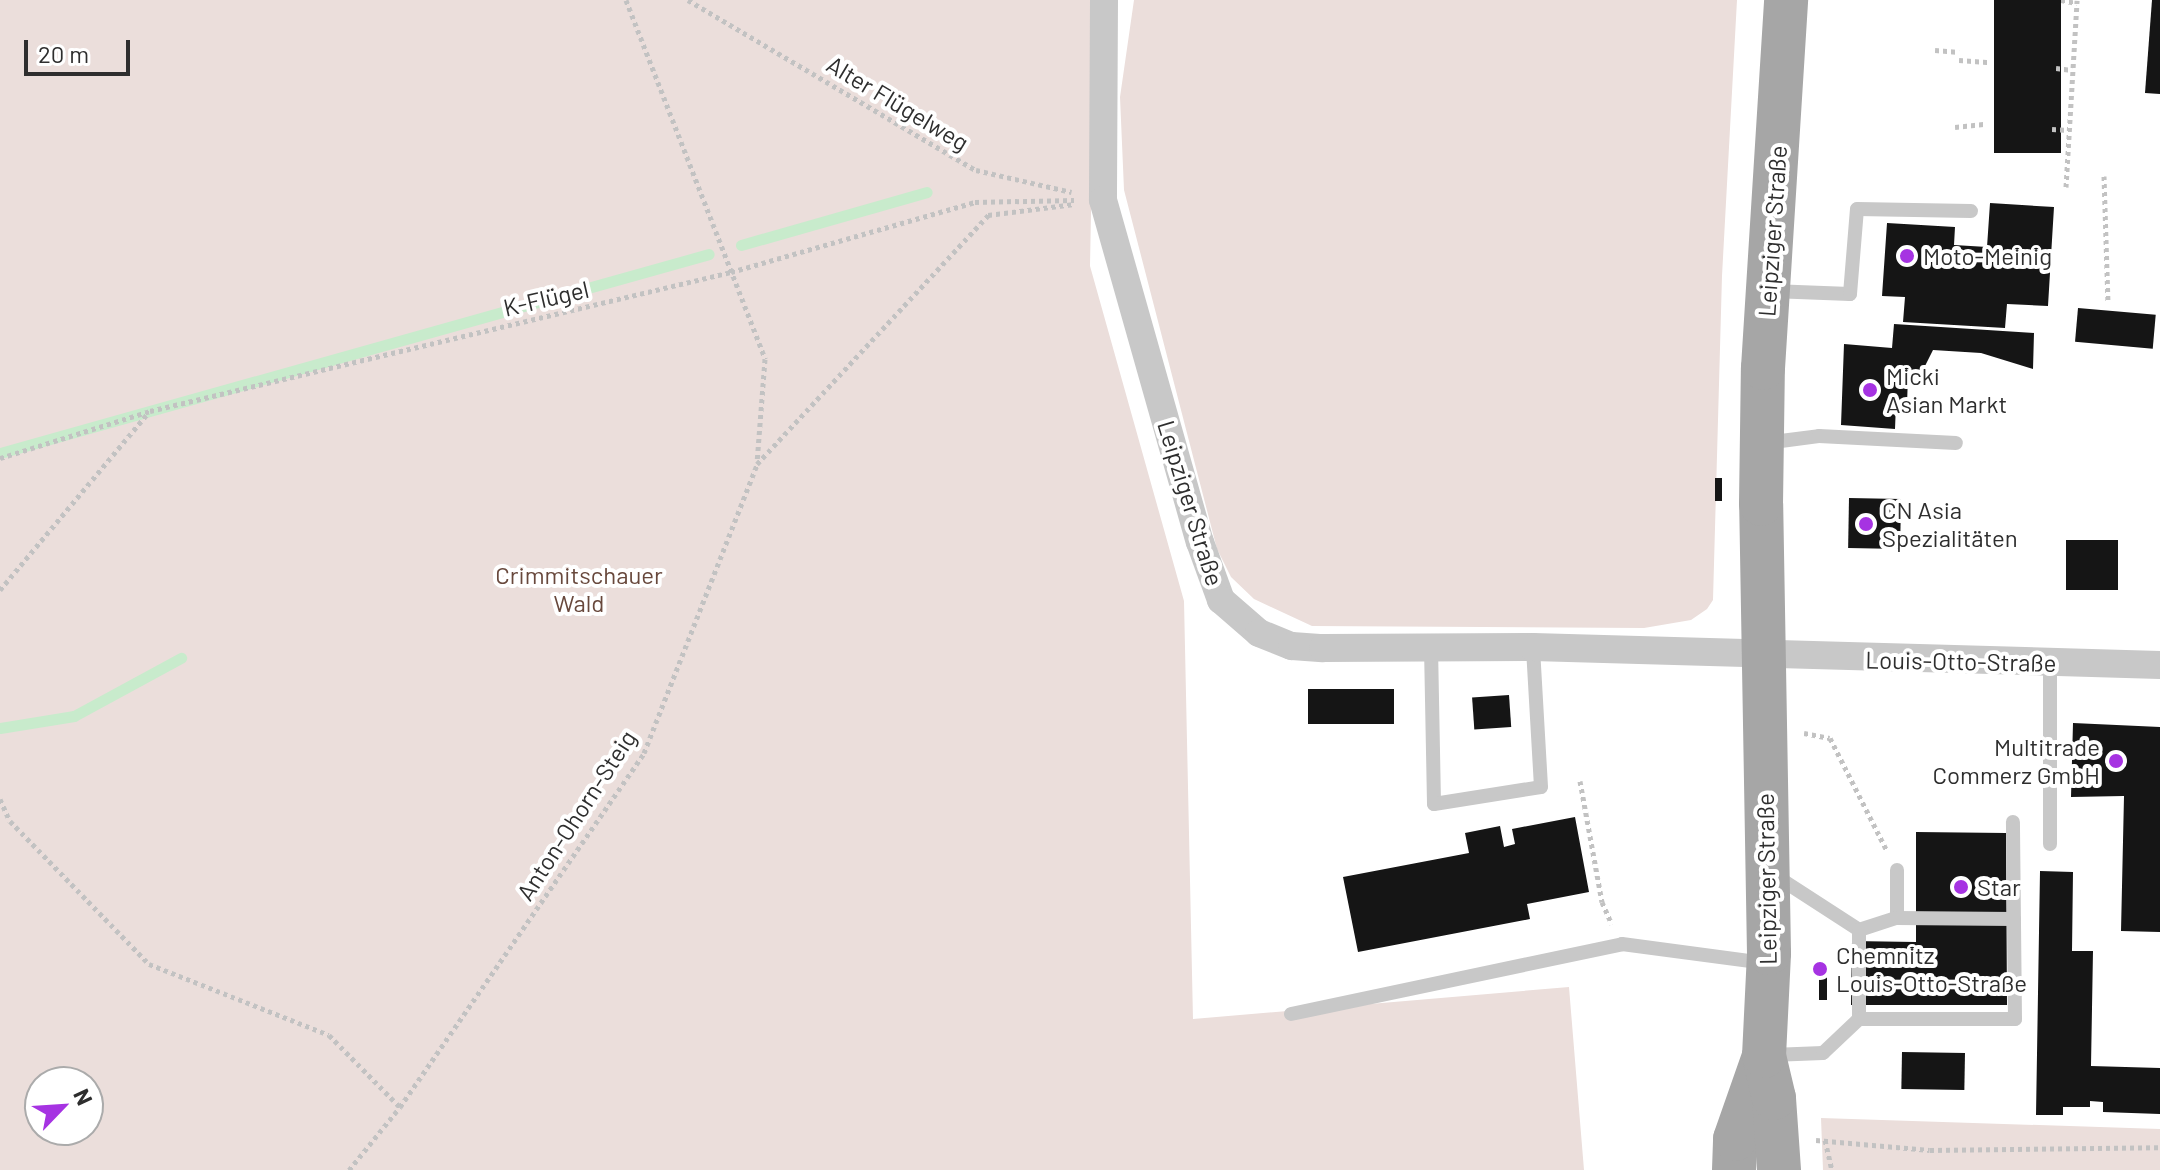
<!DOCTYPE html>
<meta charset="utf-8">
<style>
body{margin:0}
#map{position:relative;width:2160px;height:1170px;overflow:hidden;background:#fff;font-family:Barlow,sans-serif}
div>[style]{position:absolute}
.green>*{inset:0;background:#ebdedb}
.stream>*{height:11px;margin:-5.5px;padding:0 5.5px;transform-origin:5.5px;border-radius:5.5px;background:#c8ebcc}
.building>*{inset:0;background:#151515;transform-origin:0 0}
.path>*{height:5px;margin-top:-2.5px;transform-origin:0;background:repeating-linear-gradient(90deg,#c2c2c2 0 4px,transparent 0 8px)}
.service>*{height:14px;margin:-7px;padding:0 7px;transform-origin:7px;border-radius:7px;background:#c8c8c8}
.minor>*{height:28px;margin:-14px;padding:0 14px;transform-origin:14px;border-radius:14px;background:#c8c8c8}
.primary>*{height:44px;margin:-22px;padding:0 22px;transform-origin:22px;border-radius:22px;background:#a6a6a6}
.dots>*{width:22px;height:22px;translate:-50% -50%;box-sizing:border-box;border:4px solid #fff;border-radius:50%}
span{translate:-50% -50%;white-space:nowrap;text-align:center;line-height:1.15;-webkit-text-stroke:8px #fff;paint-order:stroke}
.street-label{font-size:24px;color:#2e2e2e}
.poi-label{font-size:24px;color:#2e2e2e}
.left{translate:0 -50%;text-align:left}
.right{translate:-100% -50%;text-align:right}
.park-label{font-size:24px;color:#68483c}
.north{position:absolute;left:24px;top:1066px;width:80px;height:80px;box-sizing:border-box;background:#fff;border:2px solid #ababab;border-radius:50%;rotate:65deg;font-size:22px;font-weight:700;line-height:32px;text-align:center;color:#2e2e2e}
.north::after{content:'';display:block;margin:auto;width:28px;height:36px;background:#a633e2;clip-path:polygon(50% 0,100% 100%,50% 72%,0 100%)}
.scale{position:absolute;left:24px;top:40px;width:106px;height:36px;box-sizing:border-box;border:4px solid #2e2e2e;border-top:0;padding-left:10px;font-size:24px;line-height:28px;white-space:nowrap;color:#2e2e2e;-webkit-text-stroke:6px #fff;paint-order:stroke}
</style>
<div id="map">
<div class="green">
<div style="clip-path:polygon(evenodd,0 0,1095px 0,1090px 266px,1184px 601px,1193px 1019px,1569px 987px,1584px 1170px,0 1170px,0 0,40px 1082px,88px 1082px,88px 1130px,40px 1130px,40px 1082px)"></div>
<div style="clip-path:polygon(1134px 0,1737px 0,1722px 276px,1713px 600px,1707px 609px,1691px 620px,1644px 628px,1312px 626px,1254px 599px,1231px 577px,1217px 549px,1124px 190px,1120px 97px)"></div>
<div style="clip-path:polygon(1821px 1118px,2160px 1129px,2160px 1170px,1823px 1170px)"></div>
</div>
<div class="stream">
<div style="left:741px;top:245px;width:193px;rotate:-15.9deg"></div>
<div style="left:0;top:453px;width:736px;rotate:-15.68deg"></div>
<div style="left:0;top:728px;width:75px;rotate:-9.2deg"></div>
<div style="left:74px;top:716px;width:122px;rotate:-28.5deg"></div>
</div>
<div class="building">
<div style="left:1994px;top:0;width:67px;height:153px"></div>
<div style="clip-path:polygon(2152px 0,2160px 0,2160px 94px,2145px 93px)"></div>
<div style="clip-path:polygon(1990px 203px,2054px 207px,2048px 306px,2007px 304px,2005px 328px,1903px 322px,1905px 297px,1882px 296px,1887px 223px,1955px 227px,1954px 245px,1987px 247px)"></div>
<div style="left:2078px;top:308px;width:78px;height:34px;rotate:5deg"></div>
<div style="clip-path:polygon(1894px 324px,2034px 333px,2033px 369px,1981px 353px,1933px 350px,1920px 376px,1908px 375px,1907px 405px,1896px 404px,1895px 429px,1841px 425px,1844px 344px,1892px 348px)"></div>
<div style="left:1715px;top:478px;width:7px;height:23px"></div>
<div style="left:1849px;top:498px;width:52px;height:50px;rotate:1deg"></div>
<div style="left:2066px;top:540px;width:52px;height:50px"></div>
<div style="left:1394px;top:689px;width:35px;height:86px;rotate:90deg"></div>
<div style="left:1509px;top:695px;width:32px;height:37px;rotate:86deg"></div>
<div style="clip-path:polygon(2073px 723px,2160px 727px,2160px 932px,2121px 931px,2124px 796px,2071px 797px)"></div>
<div style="clip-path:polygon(1575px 817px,1589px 892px,1527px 904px,1530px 919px,1358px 952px,1343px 877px,1469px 853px,1465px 833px,1500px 826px,1504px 847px,1515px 844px,1512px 829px)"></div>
<div style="clip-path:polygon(1916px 832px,2006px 833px,2007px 1005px,1851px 1005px,1852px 941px,1916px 942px)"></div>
<div style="clip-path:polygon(2040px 871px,2073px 872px,2072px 951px,2093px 951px,2091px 1066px,2160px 1068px,2160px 1114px,2103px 1112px,2103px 1102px,2090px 1101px,2090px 1107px,2063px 1107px,2063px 1115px,2036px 1115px)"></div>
<div style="left:1819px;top:977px;width:8px;height:23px"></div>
<div style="left:1902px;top:1052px;width:63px;height:37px;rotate:1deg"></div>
</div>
<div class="path">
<div style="left:626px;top:0;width:385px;rotate:68.8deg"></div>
<div style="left:765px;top:359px;width:104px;rotate:94.4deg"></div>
<div style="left:688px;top:0;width:334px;rotate:30.6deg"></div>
<div style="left:976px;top:170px;width:98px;rotate:13deg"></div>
<div style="left:2061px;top:0;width:16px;rotate:11deg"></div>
<div style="left:1935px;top:50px;width:24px;rotate:5deg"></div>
<div style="left:1959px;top:60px;width:31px;rotate:4deg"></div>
<div style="left:2056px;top:68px;width:16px;rotate:7deg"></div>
<div style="left:1955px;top:127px;width:31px;rotate:-6deg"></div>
<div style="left:2052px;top:129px;width:16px;rotate:4deg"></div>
<div style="left:2104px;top:176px;width:126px;rotate:88.2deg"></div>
<div style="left:2066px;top:187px;width:187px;rotate:-86.6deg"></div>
<div style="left:0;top:458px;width:157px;rotate:-17.4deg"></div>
<div style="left:150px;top:411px;width:597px;rotate:-13.45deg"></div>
<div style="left:731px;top:272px;width:254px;rotate:-16deg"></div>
<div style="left:975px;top:202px;width:99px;rotate:-1.2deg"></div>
<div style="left:0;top:590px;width:231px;rotate:-50.1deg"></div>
<div style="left:1804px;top:733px;width:26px;rotate:11deg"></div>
<div style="left:1830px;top:738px;width:127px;rotate:63.2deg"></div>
<div style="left:1580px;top:781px;width:123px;rotate:79.7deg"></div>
<div style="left:1602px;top:902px;width:24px;rotate:66deg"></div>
<div style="left:0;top:799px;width:24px;rotate:66deg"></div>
<div style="left:10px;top:821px;width:199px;rotate:45.8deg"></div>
<div style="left:149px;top:964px;width:193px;rotate:21.5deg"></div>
<div style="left:329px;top:1035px;width:101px;rotate:45.4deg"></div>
<div style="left:1816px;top:1140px;width:114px;rotate:5deg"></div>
<div style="left:1930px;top:1150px;width:230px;rotate:-0.7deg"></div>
<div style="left:1825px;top:1140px;width:31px;rotate:77deg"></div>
<div style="left:349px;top:1170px;width:81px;rotate:-51deg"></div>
<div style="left:400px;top:1107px;width:430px;rotate:-55.4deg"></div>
<div style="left:644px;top:753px;width:310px;rotate:-68.6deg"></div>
<div style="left:757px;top:464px;width:340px;rotate:-47.1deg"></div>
<div style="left:988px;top:215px;width:87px;rotate:-7.3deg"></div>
</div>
<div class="service">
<div style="left:1774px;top:291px;width:76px;rotate:2.3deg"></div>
<div style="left:1850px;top:294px;width:85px;rotate:-85.3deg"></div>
<div style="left:1857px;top:209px;width:114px;rotate:1deg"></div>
<div style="left:1766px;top:443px;width:53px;rotate:-7.5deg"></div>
<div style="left:1819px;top:436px;width:137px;rotate:2.9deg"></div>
<div style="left:1431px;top:647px;width:157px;rotate:88.9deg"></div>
<div style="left:1434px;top:804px;width:108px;rotate:-9deg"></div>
<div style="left:1541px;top:787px;width:140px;rotate:-93.3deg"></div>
<div style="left:2050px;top:844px;width:181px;rotate:-90deg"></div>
<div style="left:1776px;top:876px;width:99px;rotate:33deg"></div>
<div style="left:1897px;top:918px;width:48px;rotate:-90deg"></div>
<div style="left:1859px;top:930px;width:40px;rotate:-18deg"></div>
<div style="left:1897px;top:918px;width:117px;rotate:0.5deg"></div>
<div style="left:1859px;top:930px;width:89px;rotate:90deg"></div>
<div style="left:1291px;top:1014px;width:338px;rotate:-11.9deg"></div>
<div style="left:1622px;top:944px;width:143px;rotate:7.6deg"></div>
<div style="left:1768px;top:1055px;width:55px;rotate:-2.1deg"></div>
<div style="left:1823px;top:1053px;width:50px;rotate:-43.4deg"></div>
<div style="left:1859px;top:1019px;width:156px"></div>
<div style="left:2015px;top:1019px;width:197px;rotate:-90.6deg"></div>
</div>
<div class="minor">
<div style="left:1104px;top:0;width:200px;rotate:90.3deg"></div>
<div style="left:1103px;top:200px;width:355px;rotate:74.2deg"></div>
<div style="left:1200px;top:542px;width:62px;rotate:70.1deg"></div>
<div style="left:1221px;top:600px;width:50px;rotate:41deg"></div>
<div style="left:1259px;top:633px;width:35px;rotate:22deg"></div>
<div style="left:1292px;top:646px;width:31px;rotate:4deg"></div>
<div style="left:1323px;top:648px;width:210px;rotate:-0.3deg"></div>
<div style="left:1533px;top:647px;width:627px;rotate:1.64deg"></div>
</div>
<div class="primary">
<div style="left:1734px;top:1170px;width:31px;rotate:-88deg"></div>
<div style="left:1735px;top:1139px;width:88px;rotate:-70.7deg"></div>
<div style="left:1779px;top:1170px;width:72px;rotate:-94deg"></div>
<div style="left:1774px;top:1098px;width:43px;rotate:-103.4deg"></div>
<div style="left:1764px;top:1056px;width:103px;rotate:-87.2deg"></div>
<div style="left:1769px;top:953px;width:449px;rotate:-91deg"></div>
<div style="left:1761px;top:504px;width:136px;rotate:-89.2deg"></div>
<div style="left:1763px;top:368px;width:369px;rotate:-86.4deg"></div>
</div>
<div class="dots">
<div style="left:1907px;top:256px;background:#a633e2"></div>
<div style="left:1870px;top:390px;background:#a633e2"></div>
<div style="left:1866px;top:524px;background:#a633e2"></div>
<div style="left:2116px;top:761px;background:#a633e2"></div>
<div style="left:1961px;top:887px;background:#a633e2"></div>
<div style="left:1820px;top:969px;background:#a633e2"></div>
</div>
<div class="street-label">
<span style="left:898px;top:103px;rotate:31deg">Alter Flügelweg</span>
<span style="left:1772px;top:231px;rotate:-86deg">Leipziger Straße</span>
<span style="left:546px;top:298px;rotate:-13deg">K-Flügel</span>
<span style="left:1191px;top:503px;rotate:73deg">Leipziger Straße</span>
<span style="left:1961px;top:661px;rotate:1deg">Louis-Otto-Straße</span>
<span style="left:576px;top:815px;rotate:-57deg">Anton-Ohorn-Steig</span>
<span style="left:1766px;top:879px;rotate:-91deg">Leipziger Straße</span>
</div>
<div class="poi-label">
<span class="left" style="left:1923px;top:256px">Moto-Meinig</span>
<span class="left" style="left:1886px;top:390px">Micki<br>Asian Markt</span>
<span class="left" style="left:1882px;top:524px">CN Asia<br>Spezialitäten</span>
<span class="right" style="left:2100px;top:761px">Multitrade<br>Commerz GmbH</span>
<span class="left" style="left:1977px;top:887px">Star</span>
<span class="left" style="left:1836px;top:969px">Chemnitz<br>Louis-Otto-Straße</span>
</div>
<div class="park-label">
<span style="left:579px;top:589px">Crimmitschauer<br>Wald</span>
</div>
<div class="north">N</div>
<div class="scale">20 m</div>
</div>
